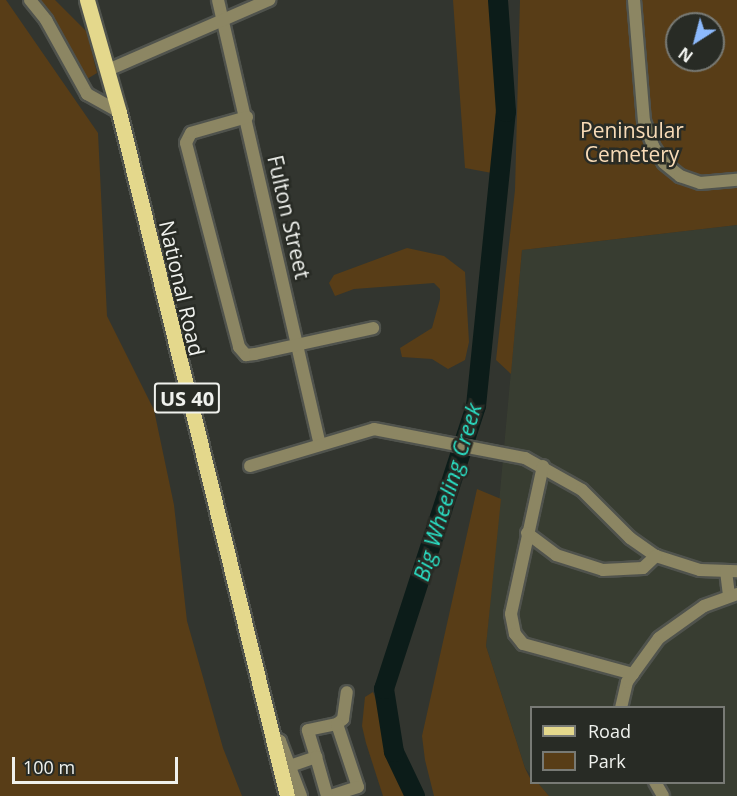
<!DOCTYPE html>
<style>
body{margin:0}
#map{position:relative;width:737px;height:796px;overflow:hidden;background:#32352f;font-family:"Open Sans",sans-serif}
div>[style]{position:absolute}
.built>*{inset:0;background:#383d31}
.green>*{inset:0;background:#583d17}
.river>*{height:20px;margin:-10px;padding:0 10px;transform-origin:10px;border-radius:10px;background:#0c1c19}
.roads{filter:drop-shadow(2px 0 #50534d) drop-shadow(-2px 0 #50534d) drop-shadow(0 2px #50534d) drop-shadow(0 -2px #50534d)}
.minor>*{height:12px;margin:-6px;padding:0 6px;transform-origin:6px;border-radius:6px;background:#8c8663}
.major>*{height:15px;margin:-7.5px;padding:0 7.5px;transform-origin:7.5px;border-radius:7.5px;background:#e4d88c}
span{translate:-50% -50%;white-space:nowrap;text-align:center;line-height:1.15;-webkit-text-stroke:5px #282b25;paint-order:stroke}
.shield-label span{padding:2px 4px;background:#282b25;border:2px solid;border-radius:4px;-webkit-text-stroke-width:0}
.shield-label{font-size:20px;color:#eff1ed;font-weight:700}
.park-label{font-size:21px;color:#f8dbb7}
.street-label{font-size:21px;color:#eff1ed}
.water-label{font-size:22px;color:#2ae2c7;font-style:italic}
.legend{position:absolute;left:530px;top:706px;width:195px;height:78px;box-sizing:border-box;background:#282b25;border:2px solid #787a75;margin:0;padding:8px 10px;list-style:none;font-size:18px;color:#eff1ed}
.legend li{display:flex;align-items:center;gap:12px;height:30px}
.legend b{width:30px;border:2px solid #787a75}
.north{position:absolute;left:665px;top:12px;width:60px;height:60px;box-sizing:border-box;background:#282b25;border:2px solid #787a75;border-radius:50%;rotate:216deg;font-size:16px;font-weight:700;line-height:24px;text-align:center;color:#eff1ed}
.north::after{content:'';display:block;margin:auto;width:21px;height:27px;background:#8cb9fc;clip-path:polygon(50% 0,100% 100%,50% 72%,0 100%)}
.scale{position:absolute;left:12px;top:757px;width:166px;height:27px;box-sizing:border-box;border:3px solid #eff1ed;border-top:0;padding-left:8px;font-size:18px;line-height:21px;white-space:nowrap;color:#eff1ed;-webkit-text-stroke:4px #282b25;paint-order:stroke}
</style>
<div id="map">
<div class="built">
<div style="clip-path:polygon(737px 225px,737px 796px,549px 796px,538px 783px,724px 782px,724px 708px,532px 708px,531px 775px,525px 768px,486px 646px,522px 250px)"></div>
</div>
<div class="green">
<div style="clip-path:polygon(0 0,6px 0,98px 133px,107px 316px,154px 410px,174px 505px,187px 621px,223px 748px,242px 796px,0 796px)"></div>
<div style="clip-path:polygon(38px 0,55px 0,87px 32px,97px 73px,87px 79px)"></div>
<div style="clip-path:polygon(453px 0,490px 0,498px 85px,492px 173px,465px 168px)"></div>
<div style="clip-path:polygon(evenodd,520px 0,737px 0,737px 225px,522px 250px,511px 374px,496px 360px,515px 190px,520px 0,677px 24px,713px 24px,713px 60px,677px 60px,677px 24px)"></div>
<div style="clip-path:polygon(407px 248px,444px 256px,465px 272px,469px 342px,465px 360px,448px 369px,432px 359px,402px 357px,400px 348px,432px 328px,440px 299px,440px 289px,434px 283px,354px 289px,335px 296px,329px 283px,334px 275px)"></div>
<div style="clip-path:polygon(477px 489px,501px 499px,486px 646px,525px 768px,532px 782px,538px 783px,549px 796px,434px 796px,425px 760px,422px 736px)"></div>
<div style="clip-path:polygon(373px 692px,387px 729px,404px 796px,383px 796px,366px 743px,362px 726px,365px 697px)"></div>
</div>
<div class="river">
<div style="left:415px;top:796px;width:49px;rotate:-115.5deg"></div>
<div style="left:394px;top:752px;width:64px;rotate:-99deg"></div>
<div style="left:384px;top:689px;width:298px;rotate:-72deg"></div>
<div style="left:476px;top:406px;width:296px;rotate:-84.2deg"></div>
<div style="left:506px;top:112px;width:112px;rotate:-94.1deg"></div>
</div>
<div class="roads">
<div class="minor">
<div style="left:30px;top:0;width:26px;rotate:51deg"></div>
<div style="left:46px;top:20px;width:85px;rotate:61deg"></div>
<div style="left:87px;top:94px;width:37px;rotate:29deg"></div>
<div style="left:218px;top:0;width:456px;rotate:77.1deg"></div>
<div style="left:634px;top:0;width:121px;rotate:85.3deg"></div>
<div style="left:644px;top:121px;width:27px;rotate:70deg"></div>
<div style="left:653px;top:146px;width:20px;rotate:57deg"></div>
<div style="left:664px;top:163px;width:21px;rotate:39deg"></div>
<div style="left:680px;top:176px;width:21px;rotate:19deg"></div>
<div style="left:700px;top:183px;width:37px;rotate:-5deg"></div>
<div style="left:108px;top:70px;width:176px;rotate:-23.5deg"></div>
<div style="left:247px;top:117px;width:58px;rotate:164.1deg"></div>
<div style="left:191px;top:133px;width:11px;rotate:117deg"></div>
<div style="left:186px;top:143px;width:211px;rotate:75.4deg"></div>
<div style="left:239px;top:347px;width:11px;rotate:49deg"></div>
<div style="left:246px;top:355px;width:9px;rotate:-6deg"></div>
<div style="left:255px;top:354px;width:121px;rotate:-12.4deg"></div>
<div style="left:250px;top:466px;width:129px;rotate:-16.6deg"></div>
<div style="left:374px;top:429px;width:154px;rotate:10.9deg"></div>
<div style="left:525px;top:458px;width:65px;rotate:29.3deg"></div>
<div style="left:582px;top:490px;width:68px;rotate:45deg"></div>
<div style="left:630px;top:538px;width:32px;rotate:35deg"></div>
<div style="left:656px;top:556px;width:46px;rotate:17.7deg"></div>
<div style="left:700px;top:570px;width:37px;rotate:2deg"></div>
<div style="left:543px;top:466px;width:151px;rotate:102.2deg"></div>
<div style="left:511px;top:614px;width:20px;rotate:79deg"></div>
<div style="left:515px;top:634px;width:13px;rotate:51deg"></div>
<div style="left:523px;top:644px;width:114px;rotate:15.3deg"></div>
<div style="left:527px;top:533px;width:36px;rotate:37deg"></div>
<div style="left:556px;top:555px;width:49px;rotate:17.7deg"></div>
<div style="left:603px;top:570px;width:40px;rotate:-2.9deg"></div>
<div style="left:643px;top:568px;width:18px;rotate:-43deg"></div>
<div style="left:726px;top:571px;width:24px;rotate:83deg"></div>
<div style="left:621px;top:708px;width:27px;rotate:-77deg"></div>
<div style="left:627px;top:682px;width:54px;rotate:-54deg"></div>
<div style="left:659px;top:638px;width:55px;rotate:-35.4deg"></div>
<div style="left:704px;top:606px;width:35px;rotate:-20deg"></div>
<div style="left:337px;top:724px;width:8px;rotate:-40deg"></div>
<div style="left:343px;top:719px;width:27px;rotate:-82deg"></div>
<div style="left:275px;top:738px;width:6px;rotate:31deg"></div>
<div style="left:280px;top:741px;width:59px;rotate:69.1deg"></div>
<div style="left:316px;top:757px;width:28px;rotate:-107deg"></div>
<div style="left:308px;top:730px;width:30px;rotate:-12deg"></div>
<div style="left:337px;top:724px;width:66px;rotate:71.6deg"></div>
<div style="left:358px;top:787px;width:28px;rotate:162deg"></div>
<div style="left:290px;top:766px;width:28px;rotate:-19deg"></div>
<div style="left:316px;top:757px;width:41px;rotate:74.2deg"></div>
<div style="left:655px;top:782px;width:16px;rotate:60deg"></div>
</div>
<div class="major">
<div style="left:87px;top:0;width:116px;rotate:74.1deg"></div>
<div style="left:119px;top:112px;width:704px;rotate:76.2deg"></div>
</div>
</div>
<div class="shield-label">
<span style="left:187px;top:398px">US 40</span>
</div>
<div class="park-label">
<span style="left:632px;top:142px">Peninsular<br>Cemetery</span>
</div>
<div class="street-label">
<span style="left:289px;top:217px;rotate:77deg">Fulton Street</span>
<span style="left:182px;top:288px;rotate:77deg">National Road</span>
</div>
<div class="water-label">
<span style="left:447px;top:492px;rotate:-73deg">Big Wheeling Creek</span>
</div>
<ul class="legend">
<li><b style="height:8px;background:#e4d88c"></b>Road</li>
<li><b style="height:16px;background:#583d17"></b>Park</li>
</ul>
<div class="north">N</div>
<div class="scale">100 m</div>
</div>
